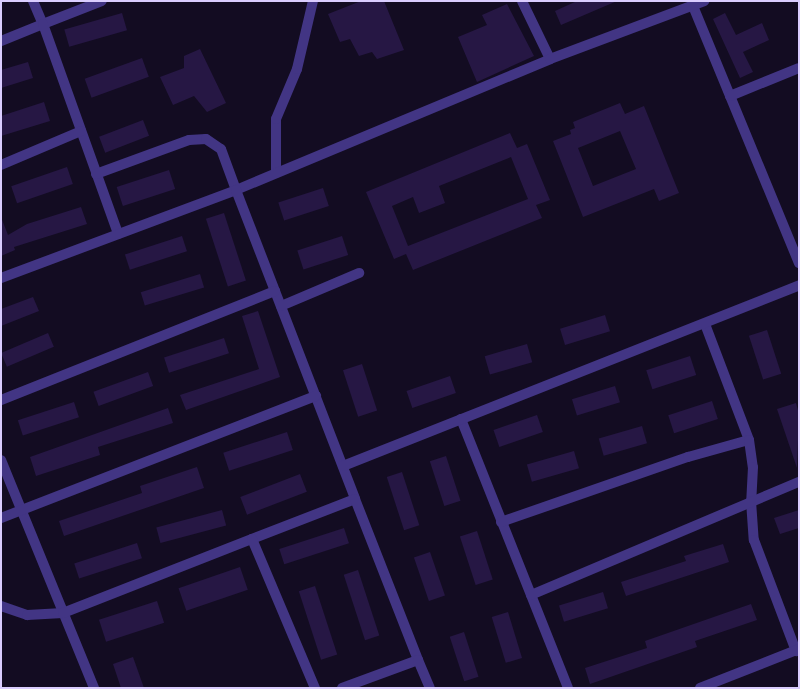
<!DOCTYPE html>
<style>
body{margin:0}
#map{position:relative;width:800px;height:689px;overflow:hidden;background:#130c22;font-family:Montserrat,sans-serif}
div>[style]{position:absolute}
.building>*{inset:0;background:#261744;transform-origin:0 0}
.street>*{height:10px;margin:-5px;padding:0 5px;transform-origin:5px;border-radius:5px;background:#423584}
span{translate:-50% -50%;white-space:nowrap;text-align:center;line-height:1.15;-webkit-text-stroke:3px #130c22;paint-order:stroke}
.frame{position:absolute;inset:0;border:2px solid #dacdff;pointer-events:none}
</style>
<div id="map">
<div class="building">
<div style="clip-path:polygon(361px 1px,384px 1px,404px 50px,377px 59px,372px 52px,359px 56px,350px 39px,340px 42px,328px 14px)"></div>
<div style="clip-path:polygon(577px 1px,617px 1px,561px 25px,555px 11px)"></div>
<div style="clip-path:polygon(507px 4px,534px 56px,477px 82px,458px 37px,487px 25px,482px 15px)"></div>
<div style="left:122px;top:13px;width:18px;height:60px;rotate:74deg"></div>
<div style="clip-path:polygon(725px 13px,736px 35px,762px 23px,769px 40px,743px 52px,753px 72px,740px 78px,713px 19px)"></div>
<div style="clip-path:polygon(200px 49px,226px 103px,207px 112px,194px 96px,173px 105px,160px 77px,184px 68px,184px 56px)"></div>
<div style="left:142px;top:58px;width:20px;height:61px;rotate:70deg"></div>
<div style="clip-path:polygon(28px 62px,33px 78px,1px 88px,1px 70px)"></div>
<div style="clip-path:polygon(44px 102px,50px 121px,1px 136px,1px 116px)"></div>
<div style="clip-path:polygon(evenodd,620px 103px,625px 114px,644px 106px,679px 193px,659px 201px,654px 189px,583px 217px,553px 141px,571px 134px,570px 130px,575px 128px,573px 122px,620px 103px,620px 131px,636px 169px,593px 186px,578px 148px,620px 131px)"></div>
<div style="left:143px;top:120px;width:17px;height:47px;rotate:69deg"></div>
<div style="clip-path:polygon(evenodd,510px 133px,517px 148px,527px 144px,550px 200px,536px 205px,542px 218px,413px 270px,406px 254px,394px 259px,366px 192px,510px 133px,511px 157px,528px 199px,408px 246px,392px 206px,413px 197px,419px 213px,445px 203px,439px 186px,511px 157px)"></div>
<div style="left:67px;top:167px;width:18px;height:59px;rotate:71deg"></div>
<div style="left:169px;top:170px;width:20px;height:55px;rotate:72deg"></div>
<div style="left:323px;top:188px;width:19px;height:47px;rotate:72deg"></div>
<div style="clip-path:polygon(81px 207px,87px 224px,14px 247px,15px 250px,1px 256px,1px 217px,8px 235px,27px 224px)"></div>
<div style="left:224px;top:213px;width:71px;height:19px;rotate:72deg"></div>
<div style="left:182px;top:236px;width:16px;height:60px;rotate:72deg"></div>
<div style="left:342px;top:236px;width:20px;height:47px;rotate:72deg"></div>
<div style="left:200px;top:274px;width:14px;height:62px;rotate:73deg"></div>
<div style="clip-path:polygon(33px 297px,39px 311px,1px 326px,1px 309px)"></div>
<div style="clip-path:polygon(258px 311px,280px 377px,186px 410px,180px 395px,259px 369px,242px 316px)"></div>
<div style="left:605px;top:315px;width:17px;height:47px;rotate:73deg"></div>
<div style="left:767px;top:330px;width:46px;height:19px;rotate:72deg"></div>
<div style="left:48px;top:333px;width:15px;height:51px;rotate:67deg"></div>
<div style="left:224px;top:338px;width:16px;height:63px;rotate:72deg"></div>
<div style="left:527px;top:344px;width:19px;height:44px;rotate:74deg"></div>
<div style="left:690px;top:356px;width:20px;height:46px;rotate:72deg"></div>
<div style="left:362px;top:364px;width:49px;height:20px;rotate:72deg"></div>
<div style="left:148px;top:372px;width:15px;height:58px;rotate:70deg"></div>
<div style="left:450px;top:376px;width:18px;height:46px;rotate:71deg"></div>
<div style="left:615px;top:386px;width:17px;height:45px;rotate:73deg"></div>
<div style="left:712px;top:401px;width:19px;height:46px;rotate:72deg"></div>
<div style="left:74px;top:402px;width:16px;height:59px;rotate:72deg"></div>
<div style="clip-path:polygon(796px 403px,799px 414px,797px 468px,777px 409px)"></div>
<div style="clip-path:polygon(168px 408px,173px 423px,98px 447px,100px 455px,36px 476px,30px 457px)"></div>
<div style="left:537px;top:415px;width:18px;height:46px;rotate:71deg"></div>
<div style="left:642px;top:426px;width:18px;height:45px;rotate:74deg"></div>
<div style="left:287px;top:432px;width:19px;height:67px;rotate:72deg"></div>
<div style="left:574px;top:451px;width:18px;height:49px;rotate:74deg"></div>
<div style="left:446px;top:456px;width:47px;height:17px;rotate:72deg"></div>
<div style="clip-path:polygon(197px 467px,204px 488px,64px 536px,59px 521px,142px 493px,140px 486px)"></div>
<div style="left:402px;top:472px;width:56px;height:16px;rotate:72deg"></div>
<div style="left:300px;top:474px;width:19px;height:64px;rotate:69deg"></div>
<div style="left:222px;top:510px;width:16px;height:68px;rotate:75deg"></div>
<div style="clip-path:polygon(799px 510px,799px 528px,780px 534px,774px 518px)"></div>
<div style="left:344px;top:528px;width:16px;height:68px;rotate:72deg"></div>
<div style="left:477px;top:531px;width:51px;height:18px;rotate:72deg"></div>
<div style="left:137px;top:543px;width:16px;height:66px;rotate:72deg"></div>
<div style="clip-path:polygon(723px 544px,729px 562px,626px 596px,621px 582px,686px 561px,684px 556px)"></div>
<div style="left:430px;top:552px;width:46px;height:17px;rotate:71deg"></div>
<div style="left:240px;top:567px;width:24px;height:65px;rotate:71deg"></div>
<div style="left:358px;top:570px;width:69px;height:15px;rotate:72deg"></div>
<div style="left:315px;top:586px;width:72px;height:17px;rotate:72deg"></div>
<div style="left:603px;top:592px;width:17px;height:46px;rotate:73deg"></div>
<div style="left:157px;top:601px;width:23px;height:61px;rotate:72deg"></div>
<div style="clip-path:polygon(751px 604px,757px 620px,695px 641px,697px 647px,590px 684px,585px 668px,647px 648px,645px 641px)"></div>
<div style="left:508px;top:612px;width:48px;height:17px;rotate:73deg"></div>
<div style="left:464px;top:632px;width:47px;height:15px;rotate:72deg"></div>
<div style="clip-path:polygon(133px 657px,144px 688px,121px 688px,113px 664px)"></div>
</div>
<div class="street">
<div style="left:33px;top:1px;width:25px;rotate:67deg"></div>
<div style="left:43px;top:24px;width:63px;rotate:-21.3deg"></div>
<div style="left:522px;top:1px;width:64px;rotate:64.2deg"></div>
<div style="left:693px;top:6px;width:278px;rotate:67.6deg"></div>
<div style="left:1px;top:41px;width:45px;rotate:-22deg"></div>
<div style="left:43px;top:24px;width:223px;rotate:70.3deg"></div>
<div style="left:730px;top:96px;width:74px;rotate:-22.1deg"></div>
<div style="left:1px;top:165px;width:87px;rotate:-23deg"></div>
<div style="left:276px;top:173px;width:54px;rotate:-90deg"></div>
<div style="left:276px;top:119px;width:54px;rotate:-67.2deg"></div>
<div style="left:297px;top:69px;width:70px;rotate:-76.8deg"></div>
<div style="left:96px;top:174px;width:99px;rotate:-20.1deg"></div>
<div style="left:189px;top:140px;width:17px;rotate:-3deg"></div>
<div style="left:206px;top:139px;width:18px;rotate:34deg"></div>
<div style="left:221px;top:149px;width:44px;rotate:69.9deg"></div>
<div style="left:236px;top:190px;width:340px;rotate:-22.6deg"></div>
<div style="left:550px;top:59px;width:165px;rotate:-20.6deg"></div>
<div style="left:1px;top:278px;width:251px;rotate:-20.5deg"></div>
<div style="left:236px;top:190px;width:331px;rotate:68.9deg"></div>
<div style="left:281px;top:306px;width:85px;rotate:-22.9deg"></div>
<div style="left:705px;top:324px;width:124px;rotate:69.2deg"></div>
<div style="left:1px;top:400px;width:295px;rotate:-21.7deg"></div>
<div style="left:461px;top:419px;width:289px;rotate:68.3deg"></div>
<div style="left:1px;top:460px;width:246px;rotate:67.8deg"></div>
<div style="left:343px;top:466px;width:491px;rotate:-21.6deg"></div>
<div style="left:1px;top:518px;width:338px;rotate:-21.2deg"></div>
<div style="left:501px;top:522px;width:198px;rotate:-19.2deg"></div>
<div style="left:688px;top:457px;width:63px;rotate:-15.6deg"></div>
<div style="left:749px;top:440px;width:27px;rotate:82deg"></div>
<div style="left:753px;top:467px;width:34px;rotate:93deg"></div>
<div style="left:751px;top:501px;width:39px;rotate:86deg"></div>
<div style="left:754px;top:540px;width:119px;rotate:69.3deg"></div>
<div style="left:252px;top:539px;width:110px;rotate:-21.2deg"></div>
<div style="left:355px;top:499px;width:173px;rotate:68.6deg"></div>
<div style="left:531px;top:595px;width:291px;rotate:-22.9deg"></div>
<div style="left:1px;top:606px;width:28px;rotate:19deg"></div>
<div style="left:27px;top:615px;width:36px;rotate:-3deg"></div>
<div style="left:63px;top:613px;width:203px;rotate:-21.4deg"></div>
<div style="left:252px;top:539px;width:162px;rotate:67.1deg"></div>
<div style="left:342px;top:688px;width:81px;rotate:-20.2deg"></div>
<div style="left:418px;top:660px;width:30px;rotate:67deg"></div>
<div style="left:700px;top:688px;width:106px;rotate:-21.5deg"></div>
</div>
<div class="frame"></div>
</div>
